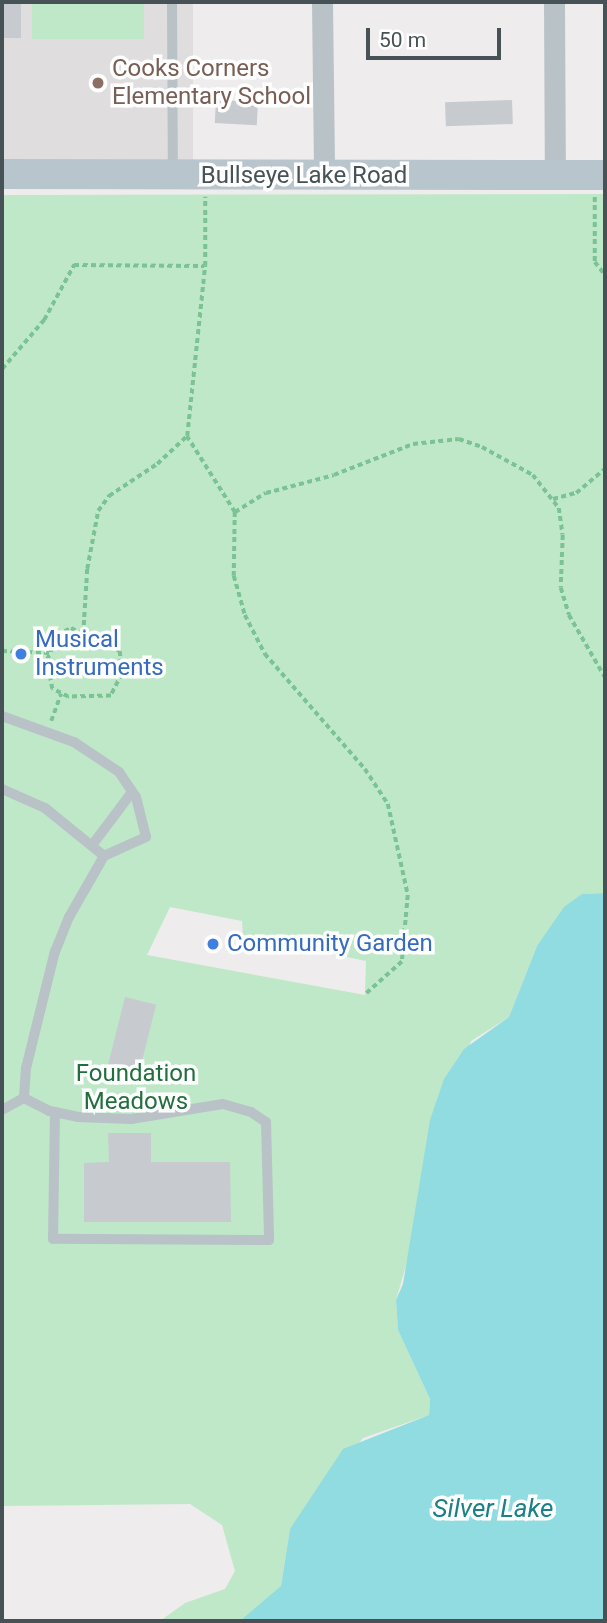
<!DOCTYPE html>
<style>
body{margin:0}
#map{position:relative;width:607px;height:1623px;overflow:hidden;background:#eeecec;font-family:Roboto,sans-serif}
div>[style]{position:absolute}
.education>*{inset:0;background:#dfddde;transform-origin:0 0}
.green>*{inset:0;background:#bee8c8;transform-origin:0 0}
.water>*{inset:0;background:#90dce0}
.building>*{inset:0;background:#c7cace;transform-origin:0 0}
.path>*{height:3.5px;margin-top:-1.75px;transform-origin:0;background:repeating-linear-gradient(90deg,#7bc294 0 5px,transparent 0 8.5px)}
.lane>*{height:10px;margin:-5px;padding:0 5px;transform-origin:5px;border-radius:5px;background:#b9c2c7}
.street>*{height:21px;margin:-10.5px;padding:0 10.5px;transform-origin:10.5px;border-radius:10.5px;background:#b9c2c7}
.secondary>*{height:30px;margin:-15px;padding:0 15px;transform-origin:15px;border-radius:15px;background:#b9c5cc}
.dots>*{width:19px;height:19px;translate:-50% -50%;box-sizing:border-box;border:4px solid #fff;border-radius:50%}
span{translate:-50% -50%;white-space:nowrap;text-align:center;line-height:1.15;-webkit-text-stroke:7px #fff;paint-order:stroke}
.education-label{font-size:24px;color:#785e54}
.left{translate:0 -50%;text-align:left}
.street-label{font-size:24px;color:#475257}
.shop-label{font-size:24px;color:#366cbe}
.park-label{font-size:24px;color:#216f3c}
.water-label{font-size:26px;color:#1b8187;font-style:italic}
.frame{position:absolute;inset:0;border:4px solid #475257;pointer-events:none}
.scale{position:absolute;left:366px;top:28px;width:135px;height:32px;box-sizing:border-box;border:4px solid #475257;border-top:0;padding-left:9px;font-size:21px;line-height:24px;white-space:nowrap;color:#475257;-webkit-text-stroke:5px #fff;paint-order:stroke}
</style>
<div id="map">
<div class="education">
<div style="left:2px;top:2px;width:191px;height:161px"></div>
</div>
<div class="green">
<div style="left:32px;top:2px;width:112px;height:37px"></div>
<div style="clip-path:polygon(evenodd,605px 194px,605px 893px,582px 894px,537px 946px,509px 1017px,471px 1041px,396px 1300px,398px 1330px,430px 1399px,429px 1415px,363px 1438px,290px 1529px,281px 1586px,260px 1607px,240px 1621px,160px 1621px,185px 1603px,225px 1589px,235px 1571px,222px 1525px,190px 1504px,2px 1506px,2px 195px,605px 194px,170px 907px,242px 921px,243px 935px,366px 961px,365px 995px,147px 955px,170px 907px)"></div>
</div>
<div class="water">
<div style="clip-path:polygon(605px 893px,605px 1621px,240px 1621px,281px 1586px,290px 1529px,343px 1449px,429px 1415px,430px 1399px,398px 1330px,396px 1300px,403px 1284px,430px 1120px,444px 1079px,464px 1049px,509px 1017px,537px 946px,564px 907px,582px 894px)"></div>
</div>
<div class="building">
<div style="left:2px;top:2px;width:19px;height:36px"></div>
<div style="left:216px;top:100px;width:42px;height:23px;rotate:3deg"></div>
<div style="left:512px;top:100px;width:24px;height:67px;rotate:88deg"></div>
<div style="left:125px;top:997px;width:32px;height:72px;rotate:14deg"></div>
<div style="clip-path:polygon(108px 1133px,151px 1133px,151px 1162px,230px 1162px,231px 1222px,84px 1222px,84px 1163px,109px 1162px)"></div>
</div>
<div class="path">
<div style="left:595px;top:197px;width:65px;rotate:90deg"></div>
<div style="left:595px;top:262px;width:16px;rotate:52deg"></div>
<div style="left:2px;top:369px;width:65px;rotate:-49.4deg"></div>
<div style="left:44px;top:320px;width:63px;rotate:-61.4deg"></div>
<div style="left:74px;top:265px;width:130px;rotate:0.4deg"></div>
<div style="left:187px;top:436px;width:90px;rotate:57.7deg"></div>
<div style="left:235px;top:512px;width:64px;rotate:90.9deg"></div>
<div style="left:234px;top:576px;width:41px;rotate:74.2deg"></div>
<div style="left:245px;top:615px;width:44px;rotate:62.9deg"></div>
<div style="left:265px;top:654px;width:152px;rotate:49deg"></div>
<div style="left:365px;top:769px;width:42px;rotate:56.7deg"></div>
<div style="left:388px;top:804px;width:93px;rotate:77.6deg"></div>
<div style="left:408px;top:895px;width:67px;rotate:95.1deg"></div>
<div style="left:402px;top:962px;width:50px;rotate:138.3deg"></div>
<div style="left:553px;top:499px;width:24px;rotate:-15deg"></div>
<div style="left:576px;top:493px;width:38px;rotate:-40deg"></div>
<div style="left:235px;top:512px;width:36px;rotate:-32deg"></div>
<div style="left:266px;top:493px;width:70px;rotate:-14.8deg"></div>
<div style="left:334px;top:475px;width:85px;rotate:-21.4deg"></div>
<div style="left:413px;top:444px;width:46px;rotate:-6.2deg"></div>
<div style="left:459px;top:439px;width:24px;rotate:19deg"></div>
<div style="left:482px;top:447px;width:58px;rotate:28.8deg"></div>
<div style="left:533px;top:475px;width:42px;rotate:51.8deg"></div>
<div style="left:559px;top:508px;width:27px;rotate:82deg"></div>
<div style="left:563px;top:535px;width:53px;rotate:92.2deg"></div>
<div style="left:561px;top:588px;width:28px;rotate:73deg"></div>
<div style="left:569px;top:615px;width:72px;rotate:59.9deg"></div>
<div style="left:71px;top:628px;width:54px;rotate:25.1deg"></div>
<div style="left:120px;top:651px;width:23px;rotate:85deg"></div>
<div style="left:122px;top:674px;width:25px;rotate:117deg"></div>
<div style="left:111px;top:696px;width:43px;rotate:178.7deg"></div>
<div style="left:68px;top:697px;width:18px;rotate:-153deg"></div>
<div style="left:52px;top:689px;width:29px;rotate:-100deg"></div>
<div style="left:47px;top:660px;width:27px;rotate:-68deg"></div>
<div style="left:57px;top:635px;width:16px;rotate:-27deg"></div>
<div style="left:83px;top:634px;width:65px;rotate:-86.5deg"></div>
<div style="left:87px;top:569px;width:59px;rotate:-79.3deg"></div>
<div style="left:98px;top:511px;width:19px;rotate:-54deg"></div>
<div style="left:109px;top:496px;width:58px;rotate:-33.7deg"></div>
<div style="left:157px;top:464px;width:41px;rotate:-43deg"></div>
<div style="left:187px;top:436px;width:171px;rotate:-84deg"></div>
<div style="left:205px;top:266px;width:69px;rotate:-90deg"></div>
<div style="left:2px;top:651px;width:48px;rotate:2.4deg"></div>
<div style="left:51px;top:721px;width:29px;rotate:-70deg"></div>
</div>
<div class="lane">
<div style="left:172px;top:2px;width:171px;rotate:89.7deg"></div>
<div style="left:2px;top:716px;width:77px;rotate:19.9deg"></div>
<div style="left:74px;top:742px;width:54px;rotate:33.7deg"></div>
<div style="left:119px;top:772px;width:30px;rotate:56deg"></div>
<div style="left:136px;top:797px;width:41px;rotate:76deg"></div>
<div style="left:146px;top:837px;width:46px;rotate:155.7deg"></div>
<div style="left:2px;top:789px;width:47px;rotate:23.8deg"></div>
<div style="left:45px;top:808px;width:76px;rotate:39.1deg"></div>
<div style="left:104px;top:856px;width:70px;rotate:119.8deg"></div>
<div style="left:69px;top:917px;width:37px;rotate:112deg"></div>
<div style="left:55px;top:951px;width:121px;rotate:103.9deg"></div>
<div style="left:26px;top:1068px;width:30px;rotate:94deg"></div>
<div style="left:24px;top:1098px;width:28px;rotate:27deg"></div>
<div style="left:49px;top:1111px;width:6px;rotate:9deg"></div>
<div style="left:55px;top:1112px;width:24px;rotate:12deg"></div>
<div style="left:78px;top:1117px;width:53px;rotate:2.2deg"></div>
<div style="left:131px;top:1119px;width:93px;rotate:-9.3deg"></div>
<div style="left:223px;top:1104px;width:29px;rotate:16deg"></div>
<div style="left:251px;top:1112px;width:18px;rotate:34deg"></div>
<div style="left:266px;top:1122px;width:118px;rotate:88.5deg"></div>
<div style="left:269px;top:1240px;width:216px;rotate:-179.7deg"></div>
<div style="left:53px;top:1239px;width:127px;rotate:-89.1deg"></div>
<div style="left:93px;top:844px;width:65px;rotate:-53.1deg"></div>
<div style="left:2px;top:1110px;width:25px;rotate:-29deg"></div>
</div>
<div class="street">
<div style="left:322px;top:2px;width:175px;rotate:89.3deg"></div>
<div style="left:554px;top:2px;width:173px;rotate:89.7deg"></div>
</div>
<div class="secondary">
<div style="left:2px;top:174px;width:603px;rotate:0.1deg"></div>
</div>
<div class="dots">
<div style="left:98px;top:83px;background:#8d6e63"></div>
<div style="left:21px;top:654px;background:#3f7fe0"></div>
<div style="left:213px;top:944px;background:#3f7fe0"></div>
</div>
<div class="education-label">
<span class="left" style="left:112px;top:83px">Cooks Corners<br>Elementary School</span>
</div>
<div class="street-label">
<span style="left:304px;top:176px">Bullseye Lake Road</span>
</div>
<div class="shop-label">
<span class="left" style="left:35px;top:654px">Musical<br>Instruments</span>
<span class="left" style="left:227px;top:944px">Community Garden</span>
</div>
<div class="park-label">
<span style="left:136px;top:1088px">Foundation<br>Meadows</span>
</div>
<div class="water-label">
<span style="left:493px;top:1509px">Silver Lake</span>
</div>
<div class="frame"></div>
<div class="scale">50 m</div>
</div>
